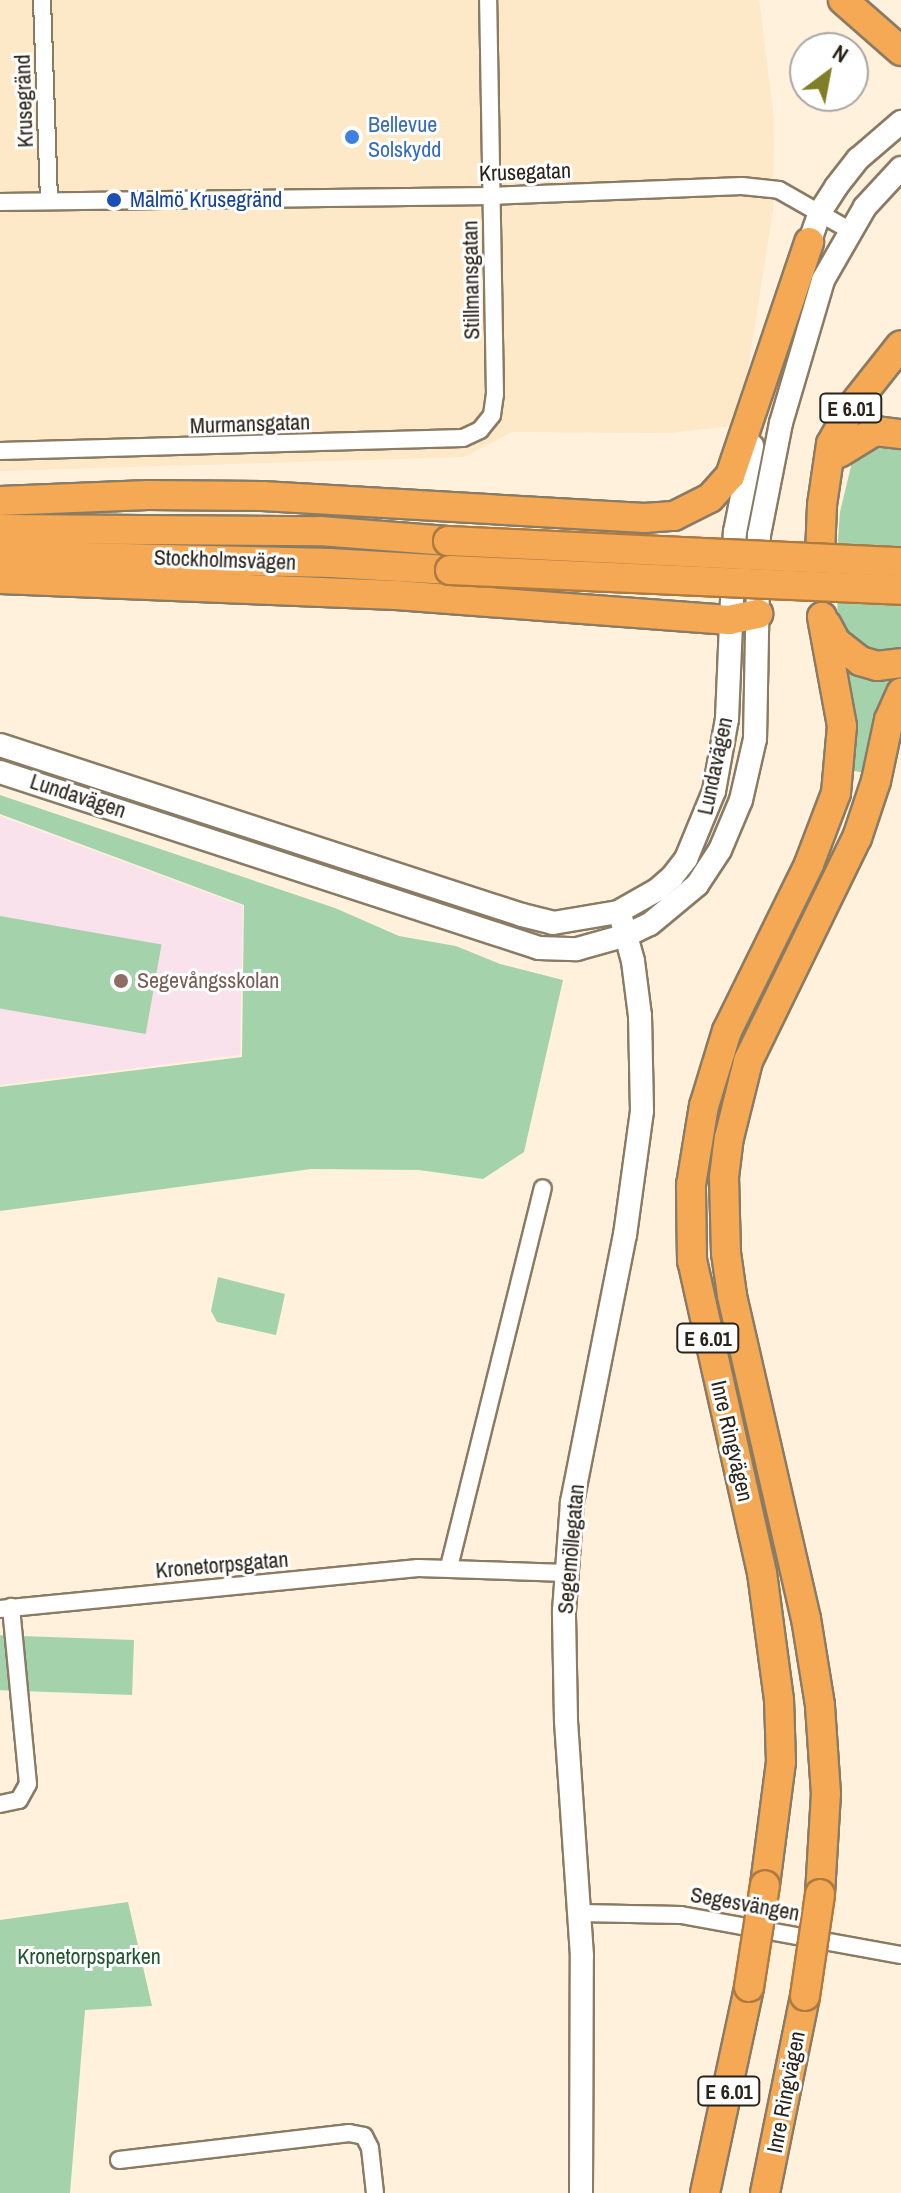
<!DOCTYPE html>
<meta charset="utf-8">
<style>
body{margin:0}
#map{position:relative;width:901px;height:2193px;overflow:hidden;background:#fff1dc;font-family:"Archivo Narrow",sans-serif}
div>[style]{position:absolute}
.built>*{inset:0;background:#fde8c7}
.education>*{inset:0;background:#fae2ed}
.green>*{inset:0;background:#a4d3ab;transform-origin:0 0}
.roads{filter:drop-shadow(2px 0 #8a7b64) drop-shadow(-2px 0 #8a7b64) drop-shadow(0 2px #8a7b64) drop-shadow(0 -2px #8a7b64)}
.street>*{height:16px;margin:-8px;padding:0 8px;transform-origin:8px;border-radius:8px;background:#fff}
.secondary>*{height:22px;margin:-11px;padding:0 11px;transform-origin:11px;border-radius:11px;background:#fff}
.highway>*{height:28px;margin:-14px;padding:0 14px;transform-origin:14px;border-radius:14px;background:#f5a954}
.bridges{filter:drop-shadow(2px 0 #ae7a40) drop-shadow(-2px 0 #ae7a40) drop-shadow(0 2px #ae7a40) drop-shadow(0 -2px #ae7a40)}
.highway-bridge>*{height:28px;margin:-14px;padding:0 14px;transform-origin:14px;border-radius:14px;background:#f5a954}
.dots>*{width:22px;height:22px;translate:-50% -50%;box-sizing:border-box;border:4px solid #fff;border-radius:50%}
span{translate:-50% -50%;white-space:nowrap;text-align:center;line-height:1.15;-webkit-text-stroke:6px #fff;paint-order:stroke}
.shield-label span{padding:2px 6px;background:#fff;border:2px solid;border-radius:6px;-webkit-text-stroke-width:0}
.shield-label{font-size:20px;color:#29231a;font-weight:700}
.street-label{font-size:22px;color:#29231a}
.shop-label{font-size:22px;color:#366cbe}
.left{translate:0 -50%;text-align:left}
.transit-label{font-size:22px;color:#164399}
.education-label{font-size:22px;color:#785e54}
.park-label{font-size:22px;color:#1f552c}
.north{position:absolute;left:789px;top:32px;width:80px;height:80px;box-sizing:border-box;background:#fff;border:2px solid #a9a7a3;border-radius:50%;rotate:32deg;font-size:22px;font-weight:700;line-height:32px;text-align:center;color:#29231a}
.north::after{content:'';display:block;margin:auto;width:28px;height:36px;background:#7f7f28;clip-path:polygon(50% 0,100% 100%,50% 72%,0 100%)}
</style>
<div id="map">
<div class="built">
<div style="clip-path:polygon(0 0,759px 0,774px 120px,773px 210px,739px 425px,670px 433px,512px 432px,464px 457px,0 471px)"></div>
</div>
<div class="education">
<div style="clip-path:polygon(0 816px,243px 906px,240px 1055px,0 1085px)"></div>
</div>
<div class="green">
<div style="clip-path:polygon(887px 444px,901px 445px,901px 653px,877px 655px,851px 643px,838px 622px,836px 567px,840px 512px,852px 462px,862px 452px)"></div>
<div style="clip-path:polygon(848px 673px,893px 679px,872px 730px,865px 773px,849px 770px)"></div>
<div style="clip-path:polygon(0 795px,335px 908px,399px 936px,456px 946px,500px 964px,563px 980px,524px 1152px,483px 1179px,419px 1170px,311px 1169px,0 1211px,0 1087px,242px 1057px,244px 905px,0 814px)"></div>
<div style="left:0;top:916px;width:164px;height:91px;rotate:10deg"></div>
<div style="clip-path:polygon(218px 1277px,285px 1294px,276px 1335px,217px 1322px,211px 1311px)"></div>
<div style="left:134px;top:1640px;width:55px;height:135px;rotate:92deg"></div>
<div style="clip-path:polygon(128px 1902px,152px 2006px,85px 2010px,70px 2193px,0 2193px,0 1920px)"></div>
</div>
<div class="roads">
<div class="street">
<div style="left:42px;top:0;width:201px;rotate:88deg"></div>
<div style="left:0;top:202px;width:491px;rotate:-0.7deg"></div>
<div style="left:491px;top:196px;width:251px;rotate:-2.3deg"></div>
<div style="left:742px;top:186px;width:37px;rotate:6deg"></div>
<div style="left:779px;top:190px;width:81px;rotate:29.7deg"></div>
<div style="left:0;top:451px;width:463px;rotate:-1.6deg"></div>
<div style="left:463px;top:438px;width:19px;rotate:-25deg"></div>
<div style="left:480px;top:430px;width:19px;rotate:-51deg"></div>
<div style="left:492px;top:415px;width:21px;rotate:-82deg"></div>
<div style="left:495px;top:394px;width:394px;rotate:-91deg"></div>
<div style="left:449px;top:1567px;width:390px;rotate:-76.1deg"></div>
<div style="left:0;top:1609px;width:420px;rotate:-5.6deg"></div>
<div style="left:418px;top:1568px;width:148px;rotate:1.9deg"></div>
<div style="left:0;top:1804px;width:19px;rotate:-12deg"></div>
<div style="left:19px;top:1800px;width:18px;rotate:-61deg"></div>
<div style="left:28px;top:1784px;width:178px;rotate:-95.5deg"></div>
<div style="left:579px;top:1913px;width:102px;rotate:1.1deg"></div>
<div style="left:681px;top:1915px;width:224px;rotate:10.3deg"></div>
<div style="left:119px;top:2160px;width:232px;rotate:-6.7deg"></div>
<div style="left:349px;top:2133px;width:15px;rotate:11deg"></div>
<div style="left:364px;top:2136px;width:13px;rotate:63deg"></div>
<div style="left:370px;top:2148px;width:45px;rotate:83.7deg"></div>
</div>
<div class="secondary">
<div style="left:805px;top:255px;width:46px;rotate:-70.8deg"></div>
<div style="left:820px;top:212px;width:30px;rotate:-57deg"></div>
<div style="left:836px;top:187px;width:36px;rotate:-52deg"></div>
<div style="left:858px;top:159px;width:57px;rotate:-40.7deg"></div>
<div style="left:0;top:745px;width:549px;rotate:18.04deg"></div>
<div style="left:522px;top:915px;width:32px;rotate:14deg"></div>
<div style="left:553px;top:923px;width:66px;rotate:-9.6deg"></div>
<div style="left:618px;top:912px;width:45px;rotate:-29.4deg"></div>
<div style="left:657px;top:890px;width:20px;rotate:-41deg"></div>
<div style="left:672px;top:877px;width:23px;rotate:-52deg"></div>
<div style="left:686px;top:859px;width:74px;rotate:-67.6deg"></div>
<div style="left:714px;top:791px;width:73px;rotate:-79.8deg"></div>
<div style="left:727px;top:719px;width:187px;rotate:-87.6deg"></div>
<div style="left:735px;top:532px;width:88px;rotate:-78.8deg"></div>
<div style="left:0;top:772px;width:567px;rotate:18.08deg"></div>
<div style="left:539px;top:948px;width:38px;rotate:2deg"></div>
<div style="left:577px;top:949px;width:52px;rotate:-15.6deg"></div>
<div style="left:627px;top:935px;width:25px;rotate:-26deg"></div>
<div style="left:650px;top:924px;width:61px;rotate:-39.7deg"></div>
<div style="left:697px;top:885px;width:42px;rotate:-56.7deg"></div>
<div style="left:720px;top:850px;width:54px;rotate:-67.2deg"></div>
<div style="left:741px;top:800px;width:63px;rotate:-77.1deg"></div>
<div style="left:755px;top:739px;width:204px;rotate:-88.9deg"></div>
<div style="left:759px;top:535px;width:114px;rotate:-78.9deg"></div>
<div style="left:781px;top:423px;width:149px;rotate:-73.6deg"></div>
<div style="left:823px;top:280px;width:84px;rotate:-60.1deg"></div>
<div style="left:865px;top:207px;width:53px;rotate:-47.3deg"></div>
<div style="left:581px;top:2193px;width:237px;rotate:-89.8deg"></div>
<div style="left:582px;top:1956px;width:237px;rotate:-93.9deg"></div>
<div style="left:566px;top:1720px;width:109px;rotate:-91.1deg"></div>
<div style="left:564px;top:1611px;width:109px;rotate:-85.8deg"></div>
<div style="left:572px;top:1502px;width:272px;rotate:-78.8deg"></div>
<div style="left:625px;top:1235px;width:125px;rotate:-82.2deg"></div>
<div style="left:642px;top:1111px;width:95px;rotate:-91.2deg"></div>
<div style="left:640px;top:1016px;width:55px;rotate:-97.3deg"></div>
<div style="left:633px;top:961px;width:41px;rotate:-105.4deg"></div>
</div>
<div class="highway">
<div style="left:843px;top:0;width:77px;rotate:41.3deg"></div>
<div style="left:839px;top:453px;width:42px;rotate:-31.4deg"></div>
<div style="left:875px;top:431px;width:26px;rotate:7deg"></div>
<div style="left:0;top:501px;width:148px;rotate:-2.3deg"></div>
<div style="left:148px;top:495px;width:114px;rotate:0.5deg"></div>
<div style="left:262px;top:496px;width:383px;rotate:3.3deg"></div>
<div style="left:644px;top:518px;width:30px;rotate:-4deg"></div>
<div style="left:674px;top:516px;width:40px;rotate:-26.6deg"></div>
<div style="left:710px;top:498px;width:30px;rotate:-48deg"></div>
<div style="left:730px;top:476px;width:247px;rotate:-71.3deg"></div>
<div style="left:0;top:529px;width:320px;rotate:0.4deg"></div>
<div style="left:320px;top:531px;width:128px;rotate:4.5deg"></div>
<div style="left:0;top:555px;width:330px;rotate:1.4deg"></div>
<div style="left:330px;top:563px;width:120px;rotate:3.3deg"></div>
<div style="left:0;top:579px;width:396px;rotate:2.3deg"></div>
<div style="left:396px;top:595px;width:334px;rotate:4.3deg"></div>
<div style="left:729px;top:620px;width:30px;rotate:-12deg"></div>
<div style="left:819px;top:580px;width:75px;rotate:-87.7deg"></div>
<div style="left:822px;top:505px;width:62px;rotate:-81.6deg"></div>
<div style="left:831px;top:444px;width:41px;rotate:-60.9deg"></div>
<div style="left:851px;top:408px;width:80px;rotate:-51.6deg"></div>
<div style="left:827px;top:625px;width:19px;rotate:62deg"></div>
<div style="left:836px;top:642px;width:31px;rotate:38deg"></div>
<div style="left:860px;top:661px;width:18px;rotate:16deg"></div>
<div style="left:877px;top:666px;width:24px;rotate:-7deg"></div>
<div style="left:765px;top:1885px;width:124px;rotate:-82.6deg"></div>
<div style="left:781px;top:1762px;width:62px;rotate:-91.8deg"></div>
<div style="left:779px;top:1700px;width:128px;rotate:-97.6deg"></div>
<div style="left:762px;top:1573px;width:320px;rotate:-102.6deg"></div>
<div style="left:692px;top:1261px;width:76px;rotate:-90.8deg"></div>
<div style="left:691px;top:1185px;width:80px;rotate:-80.7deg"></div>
<div style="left:704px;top:1106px;width:78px;rotate:-73deg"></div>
<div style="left:727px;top:1031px;width:186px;rotate:-63.8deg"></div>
<div style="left:809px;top:864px;width:76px;rotate:-69.2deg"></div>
<div style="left:836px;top:793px;width:67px;rotate:-84.9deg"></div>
<div style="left:842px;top:726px;width:111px;rotate:-100.4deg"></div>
<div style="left:820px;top:1894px;width:100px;rotate:-86.6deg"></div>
<div style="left:826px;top:1794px;width:89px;rotate:-93.9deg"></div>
<div style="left:820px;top:1705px;width:87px;rotate:-99.2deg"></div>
<div style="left:806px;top:1619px;width:332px;rotate:-102.9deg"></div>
<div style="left:732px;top:1295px;width:42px;rotate:-98.1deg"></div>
<div style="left:726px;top:1253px;width:76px;rotate:-91.5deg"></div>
<div style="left:724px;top:1177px;width:39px;rotate:-83deg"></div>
<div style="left:729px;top:1138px;width:79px;rotate:-76.1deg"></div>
<div style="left:748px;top:1061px;width:248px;rotate:-64deg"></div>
<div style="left:857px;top:838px;width:60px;rotate:-71.6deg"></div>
<div style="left:876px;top:781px;width:62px;rotate:-78deg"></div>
<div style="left:889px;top:720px;width:30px;rotate:-66deg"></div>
<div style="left:705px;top:2193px;width:211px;rotate:-77.9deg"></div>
<div style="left:765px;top:2193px;width:201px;rotate:-78.5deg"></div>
</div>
</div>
<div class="bridges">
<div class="highway-bridge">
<div style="left:448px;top:541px;width:453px;rotate:2.7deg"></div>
<div style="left:450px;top:570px;width:451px;rotate:2.5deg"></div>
<div style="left:749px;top:1987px;width:103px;rotate:-81.1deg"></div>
<div style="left:805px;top:1996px;width:103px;rotate:-81.6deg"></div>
</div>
</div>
<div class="dots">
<div style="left:352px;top:137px;background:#3f7fe0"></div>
<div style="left:114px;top:200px;background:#1a4fb4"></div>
<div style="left:121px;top:981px;background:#8d6e63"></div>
</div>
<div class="shield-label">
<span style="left:851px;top:408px">E 6.01</span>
<span style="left:708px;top:1338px">E 6.01</span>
<span style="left:729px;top:2091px">E 6.01</span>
</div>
<div class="street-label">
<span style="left:24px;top:101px;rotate:-92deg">Krusegränd</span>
<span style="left:525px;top:172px;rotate:-2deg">Krusegatan</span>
<span style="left:471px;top:280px;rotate:-91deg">Stillmansgatan</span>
<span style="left:250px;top:424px;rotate:-2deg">Murmansgatan</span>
<span style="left:225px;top:560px;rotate:2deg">Stockholmsvägen</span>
<span style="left:715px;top:766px;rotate:-78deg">Lundavägen</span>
<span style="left:78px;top:796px;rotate:18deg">Lundavägen</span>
<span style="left:732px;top:1441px;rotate:77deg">Inre Ringvägen</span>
<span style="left:571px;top:1549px;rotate:-85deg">Segemöllegatan</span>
<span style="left:222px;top:1565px;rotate:-5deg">Kronetorpsgatan</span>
<span style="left:745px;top:1904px;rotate:10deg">Segesvängen</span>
<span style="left:786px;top:2092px;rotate:-79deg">Inre Ringvägen</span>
</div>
<div class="shop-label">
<span class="left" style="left:368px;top:137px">Bellevue<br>Solskydd</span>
</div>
<div class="transit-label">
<span class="left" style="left:130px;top:200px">Malmö Krusegränd</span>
</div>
<div class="education-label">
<span class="left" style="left:137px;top:981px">Segevångsskolan</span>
</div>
<div class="park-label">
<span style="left:89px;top:1957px">Kronetorpsparken</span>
</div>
<div class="north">N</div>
</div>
